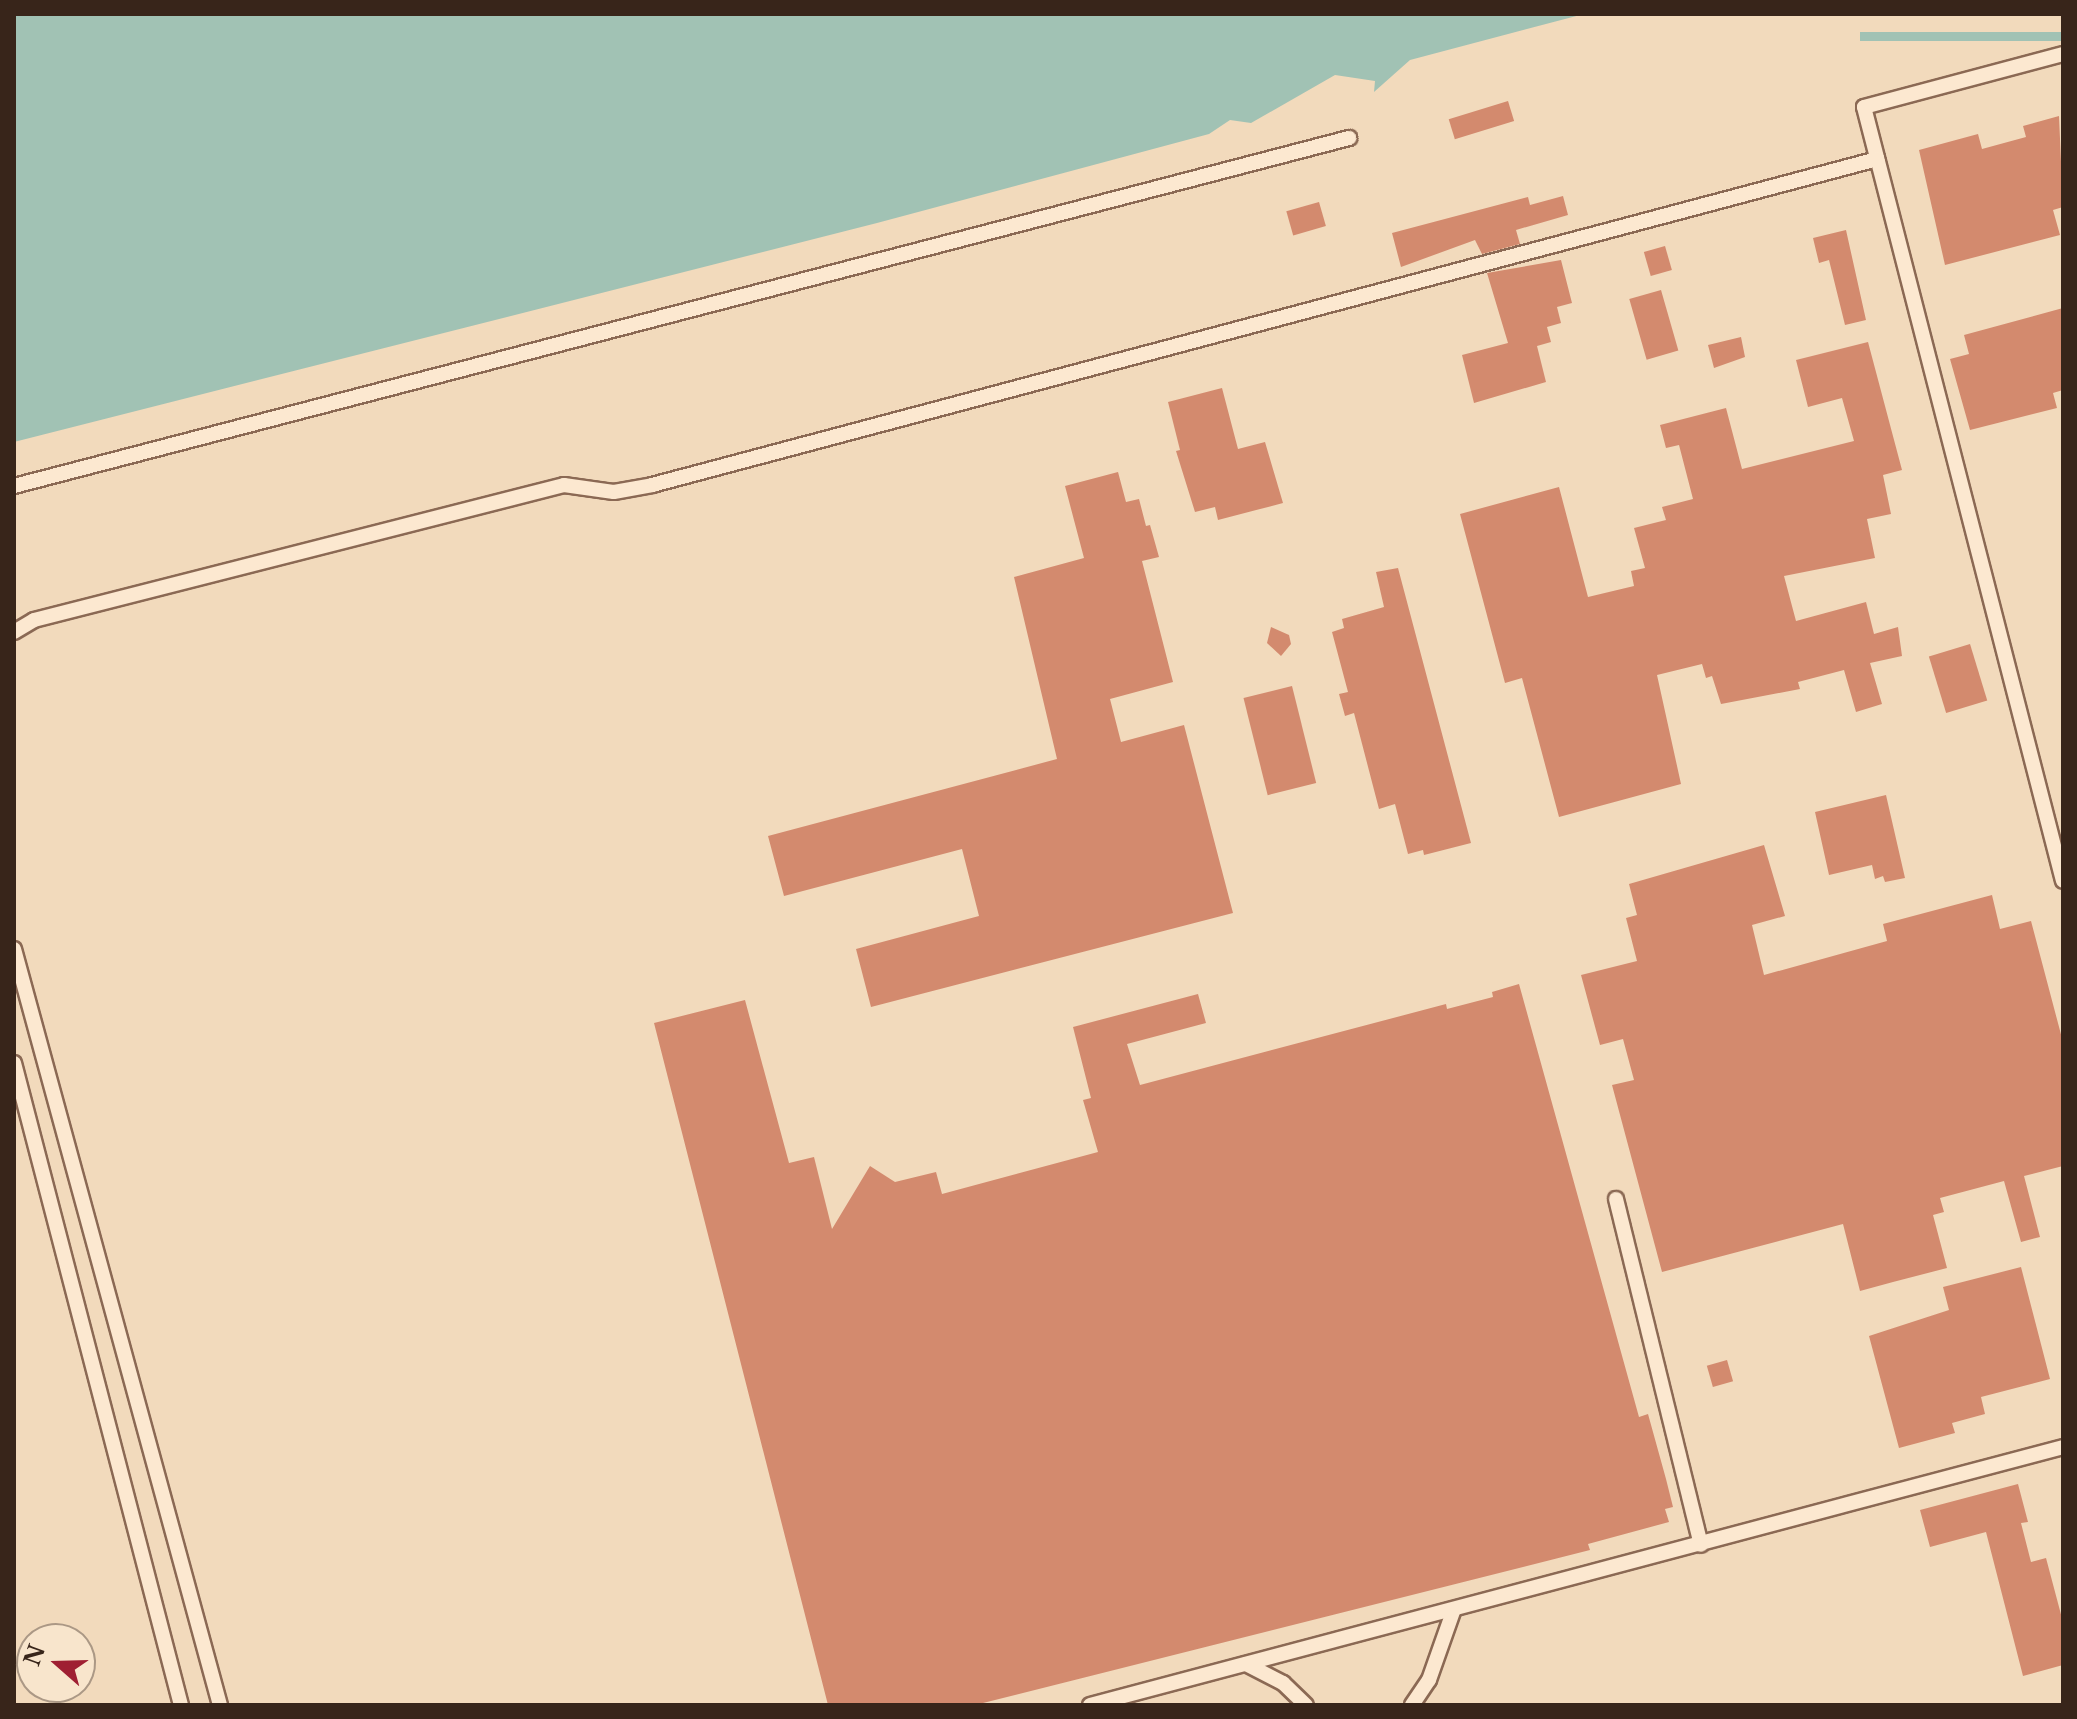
<!DOCTYPE html>
<style>
body{margin:0}
#map{position:relative;width:2077px;height:1719px;overflow:hidden;background:#f2dabc;font-family:"Libre Baskerville",serif}
div>[style]{position:absolute}
.water>*{inset:0;background:#a1c2b4;transform-origin:0 0}
.building>*{inset:0;background:#d38a6e;transform-origin:0 0}
.roads{filter:drop-shadow(2px 0 #8b6954) drop-shadow(-2px 0 #8b6954) drop-shadow(0 2px #8b6954) drop-shadow(0 -2px #8b6954)}
.lane>*{height:14px;margin:-7px;padding:0 7px;transform-origin:7px;border-radius:7px;background:#fce8d0}
span{translate:-50% -50%;white-space:nowrap;text-align:center;line-height:1.15;-webkit-text-stroke:8px #f8e5cc;paint-order:stroke}
.frame{position:absolute;inset:0;border:16px solid #38251a;pointer-events:none}
.north{position:absolute;left:16px;top:1623px;width:80px;height:80px;box-sizing:border-box;background:#f8e5cc;border:2px solid #ab9885;border-radius:50%;rotate:290deg;font-size:22px;font-weight:700;line-height:32px;text-align:center;color:#38251a}
.north::after{content:'';display:block;margin:auto;width:28px;height:36px;background:#9f1f32;clip-path:polygon(50% 0,100% 100%,50% 72%,0 100%)}
</style>
<div id="map">
<div class="water">
<div style="clip-path:polygon(14px 14px,1584px 14px,1410px 60px,1374px 92px,1375px 81px,1335px 75px,1251px 123px,1230px 120px,1209px 134px,877px 223px,14px 442px)"></div>
<div style="left:2063px;top:32px;width:9px;height:203px;rotate:90deg"></div>
</div>
<div class="building">
<div style="left:1508px;top:101px;width:21px;height:62px;rotate:73deg"></div>
<div style="clip-path:polygon(2059px 116px,2063px 207px,2053px 210px,2060px 235px,1945px 265px,1919px 150px,1978px 134px,1982px 149px,2026px 137px,2023px 126px)"></div>
<div style="clip-path:polygon(1563px 196px,1568px 215px,1516px 230px,1520px 244px,1482px 254px,1475px 240px,1401px 267px,1392px 233px,1528px 197px,1530px 205px)"></div>
<div style="left:1319px;top:202px;width:25px;height:34px;rotate:74deg"></div>
<div style="clip-path:polygon(1846px 230px,1866px 320px,1845px 325px,1829px 260px,1819px 263px,1813px 238px)"></div>
<div style="left:1665px;top:246px;width:25px;height:22px;rotate:74deg"></div>
<div style="clip-path:polygon(1561px 260px,1572px 303px,1557px 307px,1561px 323px,1547px 327px,1551px 342px,1537px 346px,1546px 382px,1474px 403px,1462px 355px,1508px 343px,1487px 273px)"></div>
<div style="left:1661px;top:290px;width:63px;height:33px;rotate:74deg"></div>
<div style="clip-path:polygon(2063px 308px,2063px 390px,2053px 393px,2057px 408px,1970px 430px,1950px 359px,1969px 354px,1964px 335px)"></div>
<div style="clip-path:polygon(1741px 337px,1745px 357px,1714px 368px,1708px 345px)"></div>
<div style="clip-path:polygon(1868px 342px,1902px 470px,1883px 475px,1891px 514px,1867px 519px,1875px 558px,1784px 576px,1796px 621px,1866px 602px,1874px 634px,1898px 627px,1902px 656px,1870px 663px,1882px 704px,1856px 712px,1844px 670px,1798px 682px,1800px 689px,1721px 704px,1712px 676px,1706px 678px,1702px 664px,1657px 675px,1681px 784px,1559px 817px,1522px 678px,1505px 683px,1460px 514px,1559px 487px,1588px 597px,1634px 586px,1631px 571px,1645px 568px,1634px 528px,1666px 520px,1662px 507px,1693px 499px,1679px 445px,1666px 448px,1660px 425px,1726px 408px,1742px 469px,1854px 441px,1842px 398px,1808px 407px,1796px 360px)"></div>
<div style="clip-path:polygon(1222px 388px,1238px 449px,1265px 442px,1283px 503px,1218px 520px,1215px 507px,1195px 512px,1176px 451px,1180px 450px,1168px 402px)"></div>
<div style="clip-path:polygon(1118px 472px,1126px 502px,1139px 499px,1146px 526px,1150px 525px,1159px 557px,1142px 561px,1173px 682px,1110px 699px,1121px 742px,1184px 725px,1233px 913px,871px 1007px,856px 949px,979px 916px,962px 849px,784px 896px,768px 836px,1057px 759px,1014px 577px,1084px 558px,1065px 486px)"></div>
<div style="clip-path:polygon(1398px 568px,1471px 843px,1424px 855px,1423px 850px,1408px 854px,1395px 804px,1379px 809px,1354px 713px,1345px 716px,1339px 694px,1348px 692px,1332px 632px,1344px 628px,1342px 619px,1384px 607px,1376px 572px)"></div>
<div style="clip-path:polygon(1271px 627px,1289px 635px,1291px 644px,1281px 656px,1267px 643px)"></div>
<div style="left:1970px;top:644px;width:59px;height:43px;rotate:73deg"></div>
<div style="left:1292px;top:686px;width:100px;height:50px;rotate:76deg"></div>
<div style="clip-path:polygon(1886px 795px,1905px 878px,1885px 882px,1883px 876px,1875px 879px,1872px 865px,1829px 875px,1815px 812px)"></div>
<div style="clip-path:polygon(1764px 845px,1785px 916px,1752px 925px,1764px 975px,1887px 941px,1883px 924px,1992px 895px,2000px 929px,2031px 921px,2063px 1042px,2063px 1166px,2024px 1176px,2040px 1237px,2021px 1242px,2004px 1181px,1940px 1198px,1944px 1212px,1933px 1215px,1947px 1268px,1893px 1282px,1860px 1291px,1843px 1224px,1662px 1272px,1612px 1085px,1634px 1080px,1623px 1039px,1600px 1045px,1581px 975px,1637px 961px,1626px 918px,1637px 915px,1629px 884px)"></div>
<div style="clip-path:polygon(1519px 984px,1639px 1417px,1648px 1414px,1666px 1479px,1673px 1507px,1665px 1509px,1669px 1522px,1588px 1544px,1590px 1550px,975px 1705px,828px 1705px,654px 1023px,745px 1000px,789px 1163px,814px 1157px,832px 1229px,870px 1166px,895px 1182px,936px 1172px,942px 1194px,1098px 1152px,1083px 1100px,1091px 1098px,1073px 1027px,1198px 994px,1206px 1023px,1127px 1044px,1140px 1085px,1446px 1004px,1447px 1009px,1493px 997px,1492px 992px)"></div>
<div style="clip-path:polygon(2021px 1267px,2050px 1379px,1981px 1397px,1985px 1414px,1952px 1423px,1955px 1433px,1899px 1448px,1869px 1336px,1949px 1310px,1943px 1287px)"></div>
<div style="left:1727px;top:1360px;width:22px;height:21px;rotate:74deg"></div>
<div style="clip-path:polygon(2018px 1484px,2028px 1522px,2021px 1523px,2031px 1562px,2046px 1558px,2063px 1622px,2063px 1665px,2023px 1676px,1986px 1532px,1930px 1547px,1920px 1510px)"></div>
</div>
<div class="roads">
<div class="lane">
<div style="left:2063px;top:54px;width:206px;rotate:165.1deg"></div>
<div style="left:1864px;top:107px;width:799px;rotate:75.58deg"></div>
<div style="left:14px;top:486px;width:1380px;rotate:-14.61deg"></div>
<div style="left:14px;top:632px;width:23px;rotate:-31deg"></div>
<div style="left:34px;top:620px;width:547px;rotate:-14.29deg"></div>
<div style="left:564px;top:485px;width:50px;rotate:8deg"></div>
<div style="left:614px;top:492px;width:39px;rotate:-10deg"></div>
<div style="left:652px;top:485px;width:1268px;rotate:-14.9deg"></div>
<div style="left:14px;top:949px;width:784px;rotate:74.76deg"></div>
<div style="left:14px;top:1063px;width:663px;rotate:75.42deg"></div>
<div style="left:1616px;top:1199px;width:356px;rotate:76.2deg"></div>
<div style="left:1246px;top:1664px;width:42px;rotate:27.2deg"></div>
<div style="left:1283px;top:1683px;width:32px;rotate:44deg"></div>
<div style="left:1090px;top:1705px;width:1007px;rotate:-14.85deg"></div>
<div style="left:1412px;top:1705px;width:30px;rotate:-56deg"></div>
<div style="left:1429px;top:1680px;width:75px;rotate:-70.6deg"></div>
</div>
</div>
<div class="frame"></div>
<div class="north">N</div>
</div>
